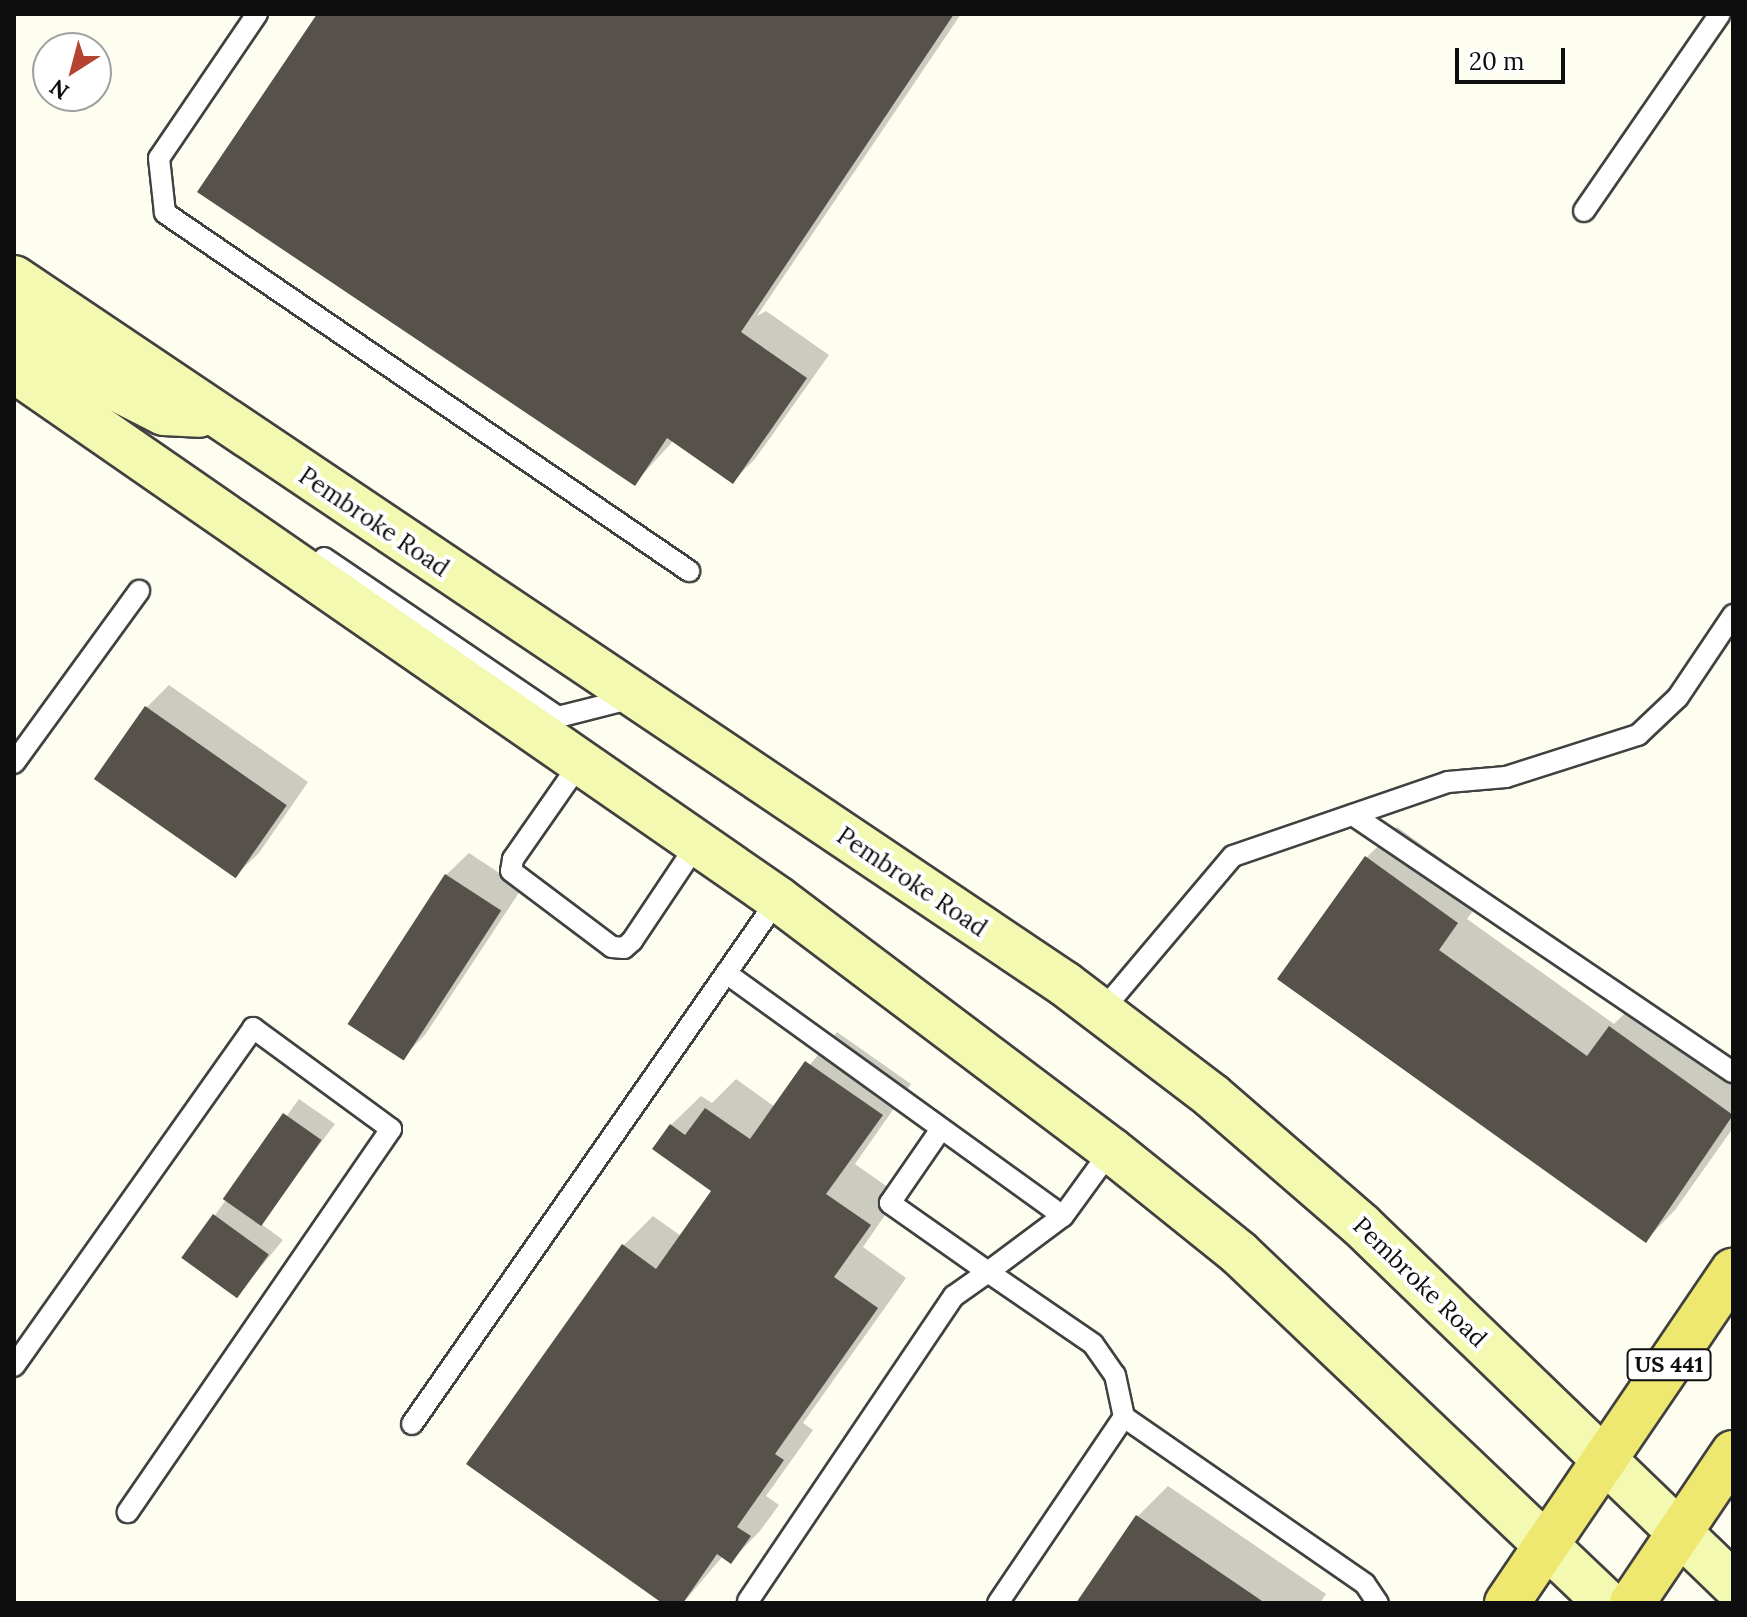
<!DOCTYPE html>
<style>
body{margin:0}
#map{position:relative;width:1747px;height:1617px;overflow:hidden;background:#fefef0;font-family:Lora,serif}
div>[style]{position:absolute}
.shadow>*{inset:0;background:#0003}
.building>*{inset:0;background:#56514b;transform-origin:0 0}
.roads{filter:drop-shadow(2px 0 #414141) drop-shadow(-2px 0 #414141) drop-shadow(0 2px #414141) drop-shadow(0 -2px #414141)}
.lane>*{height:20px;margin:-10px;padding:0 10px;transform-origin:10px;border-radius:10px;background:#fff}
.secondary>*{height:44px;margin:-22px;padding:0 22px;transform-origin:22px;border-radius:22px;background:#f3f9b0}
.primary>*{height:44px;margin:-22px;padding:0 22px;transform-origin:22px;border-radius:22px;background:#eee770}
span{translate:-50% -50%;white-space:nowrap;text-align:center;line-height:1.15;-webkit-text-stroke:8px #fff;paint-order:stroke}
.shield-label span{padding:2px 6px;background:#fff;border:2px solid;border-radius:6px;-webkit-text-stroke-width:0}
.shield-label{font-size:22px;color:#0e0e0e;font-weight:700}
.street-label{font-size:24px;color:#0e0e0e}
.frame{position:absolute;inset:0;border:16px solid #0e0e0e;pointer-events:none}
.north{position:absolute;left:32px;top:32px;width:80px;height:80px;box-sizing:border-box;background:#fff;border:2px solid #9f9f9f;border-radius:50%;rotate:216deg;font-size:22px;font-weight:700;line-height:32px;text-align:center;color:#0e0e0e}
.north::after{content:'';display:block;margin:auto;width:28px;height:36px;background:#b44330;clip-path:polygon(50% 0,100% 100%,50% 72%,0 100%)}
.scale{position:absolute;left:1455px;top:48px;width:110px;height:36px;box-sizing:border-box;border:4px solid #0e0e0e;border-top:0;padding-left:10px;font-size:24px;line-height:28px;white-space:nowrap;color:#0e0e0e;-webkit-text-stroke:6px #fff;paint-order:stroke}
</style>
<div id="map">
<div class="shadow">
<div style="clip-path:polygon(319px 14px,961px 14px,757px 316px,766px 311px,829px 355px,755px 459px,733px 481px,674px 440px,634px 484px)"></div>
<div style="clip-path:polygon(169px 685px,308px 782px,259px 853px,236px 875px,146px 708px)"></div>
<div style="clip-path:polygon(1397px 827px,1487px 892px,1467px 919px,1614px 1024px,1641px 997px,1733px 1063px,1733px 1128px,1675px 1210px,1646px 1240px,1280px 978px,1367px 857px)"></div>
<div style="clip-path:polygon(469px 853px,522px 888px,425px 1035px,402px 1058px,446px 875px)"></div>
<div style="clip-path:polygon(837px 1032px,911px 1084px,855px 1164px,899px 1195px,863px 1247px,906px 1278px,803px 1423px,813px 1430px,766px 1496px,779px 1505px,760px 1531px,731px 1561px,723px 1556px,683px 1603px,666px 1603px,623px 1246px,653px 1216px,681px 1236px,713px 1191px,671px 1125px,701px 1096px,712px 1103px,736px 1079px,775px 1107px)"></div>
<div style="clip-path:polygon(299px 1099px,335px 1124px,260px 1223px,283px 1240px,236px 1297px,215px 1215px)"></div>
<div style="clip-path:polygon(1168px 1486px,1326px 1594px,1320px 1603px,1078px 1603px,1138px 1516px)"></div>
</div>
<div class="building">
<div style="clip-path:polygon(317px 14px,954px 14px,741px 332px,807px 378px,733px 484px,667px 438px,635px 486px,197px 192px)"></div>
<div style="left:145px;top:706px;width:173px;height:89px;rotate:35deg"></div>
<div style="clip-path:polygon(1365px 856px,1458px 923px,1439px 950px,1587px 1056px,1609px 1026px,1733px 1115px,1646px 1243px,1277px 979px)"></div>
<div style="left:445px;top:874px;width:67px;height:179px;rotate:33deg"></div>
<div style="clip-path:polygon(805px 1061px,883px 1115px,826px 1194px,871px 1225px,834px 1277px,878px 1308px,775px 1454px,784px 1460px,737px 1527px,751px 1536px,731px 1564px,717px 1554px,683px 1603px,662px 1603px,466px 1464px,622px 1244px,656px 1269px,711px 1191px,652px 1149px,670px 1124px,685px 1135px,705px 1108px,750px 1139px)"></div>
<div style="left:283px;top:1113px;width:47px;height:105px;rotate:35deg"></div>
<div style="left:213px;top:1214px;width:69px;height:54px;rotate:36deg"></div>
<div style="clip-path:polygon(1136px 1515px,1265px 1603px,1076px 1603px)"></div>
</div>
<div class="roads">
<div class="lane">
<div style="left:257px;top:14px;width:174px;rotate:124.2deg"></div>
<div style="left:159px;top:158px;width:55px;rotate:83.8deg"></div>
<div style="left:165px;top:213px;width:635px;rotate:34.34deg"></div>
<div style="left:1584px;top:211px;width:239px;rotate:-55.4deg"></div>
<div style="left:324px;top:558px;width:283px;rotate:34.2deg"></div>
<div style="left:558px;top:717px;width:77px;rotate:-14.2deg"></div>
<div style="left:14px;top:763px;width:213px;rotate:-54deg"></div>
<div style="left:580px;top:763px;width:117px;rotate:124.9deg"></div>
<div style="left:513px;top:859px;width:12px;rotate:99deg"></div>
<div style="left:511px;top:871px;width:126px;rotate:37deg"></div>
<div style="left:612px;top:947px;width:12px;rotate:5deg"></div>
<div style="left:624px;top:948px;width:11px;rotate:-41deg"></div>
<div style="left:632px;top:941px;width:117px;rotate:-56.2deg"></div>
<div style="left:1353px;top:815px;width:459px;rotate:34.1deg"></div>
<div style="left:726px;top:973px;width:415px;rotate:35.8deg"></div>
<div style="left:1101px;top:1012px;width:204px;rotate:-49.8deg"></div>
<div style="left:1233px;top:856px;width:227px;rotate:-19deg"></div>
<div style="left:1448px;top:782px;width:58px;rotate:-4.9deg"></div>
<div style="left:1506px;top:777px;width:139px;rotate:-17.7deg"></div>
<div style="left:1638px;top:735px;width:55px;rotate:-43.5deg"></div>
<div style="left:1678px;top:697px;width:99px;rotate:-56.1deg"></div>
<div style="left:1111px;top:1150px;width:82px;rotate:126deg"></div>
<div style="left:1063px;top:1216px;width:94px;rotate:143.3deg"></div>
<div style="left:988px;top:1272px;width:127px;rotate:34.4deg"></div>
<div style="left:1093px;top:1344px;width:38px;rotate:55deg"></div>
<div style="left:1115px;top:1375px;width:43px;rotate:77.9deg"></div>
<div style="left:1124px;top:1417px;width:293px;rotate:34.7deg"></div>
<div style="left:1365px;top:1584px;width:23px;rotate:56deg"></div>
<div style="left:14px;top:1366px;width:414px;rotate:-54.7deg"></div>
<div style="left:253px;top:1028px;width:171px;rotate:36.2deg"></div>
<div style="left:391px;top:1129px;width:465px;rotate:124.5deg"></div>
<div style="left:412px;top:1424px;width:640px;rotate:-55.12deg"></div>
<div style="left:748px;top:1601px;width:368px;rotate:-56deg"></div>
<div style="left:954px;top:1296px;width:42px;rotate:-35.2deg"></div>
<div style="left:988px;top:1272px;width:120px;rotate:-144.9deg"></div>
<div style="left:890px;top:1203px;width:90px;rotate:-55.4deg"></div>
<div style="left:998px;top:1603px;width:225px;rotate:-55.9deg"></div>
</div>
<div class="secondary">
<div style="left:14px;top:278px;width:1266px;rotate:33.89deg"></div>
<div style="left:1065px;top:984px;width:185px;rotate:37.3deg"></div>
<div style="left:1212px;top:1096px;width:197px;rotate:40.9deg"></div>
<div style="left:1361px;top:1225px;width:517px;rotate:43.98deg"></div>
<div style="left:14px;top:324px;width:88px;rotate:34.4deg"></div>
<div style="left:87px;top:374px;width:86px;rotate:26.9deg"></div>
<div style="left:164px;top:413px;width:35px;rotate:3deg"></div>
<div style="left:14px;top:370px;width:929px;rotate:34.7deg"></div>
<div style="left:778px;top:899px;width:417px;rotate:37deg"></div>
<div style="left:1111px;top:1150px;width:164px;rotate:38.8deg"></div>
<div style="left:1239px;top:1253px;width:508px;rotate:43.56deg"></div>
</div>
<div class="primary">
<div style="left:1507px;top:1603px;width:402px;rotate:-55.8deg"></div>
<div style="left:1632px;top:1603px;width:181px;rotate:-56deg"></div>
</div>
</div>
<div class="shield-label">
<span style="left:1669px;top:1365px">US 441</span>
</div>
<div class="street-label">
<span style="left:374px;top:522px;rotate:34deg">Pembroke Road</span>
<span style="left:912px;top:882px;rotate:34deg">Pembroke Road</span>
<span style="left:1420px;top:1282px;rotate:44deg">Pembroke Road</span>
</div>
<div class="frame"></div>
<div class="north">N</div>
<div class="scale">20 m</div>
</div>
